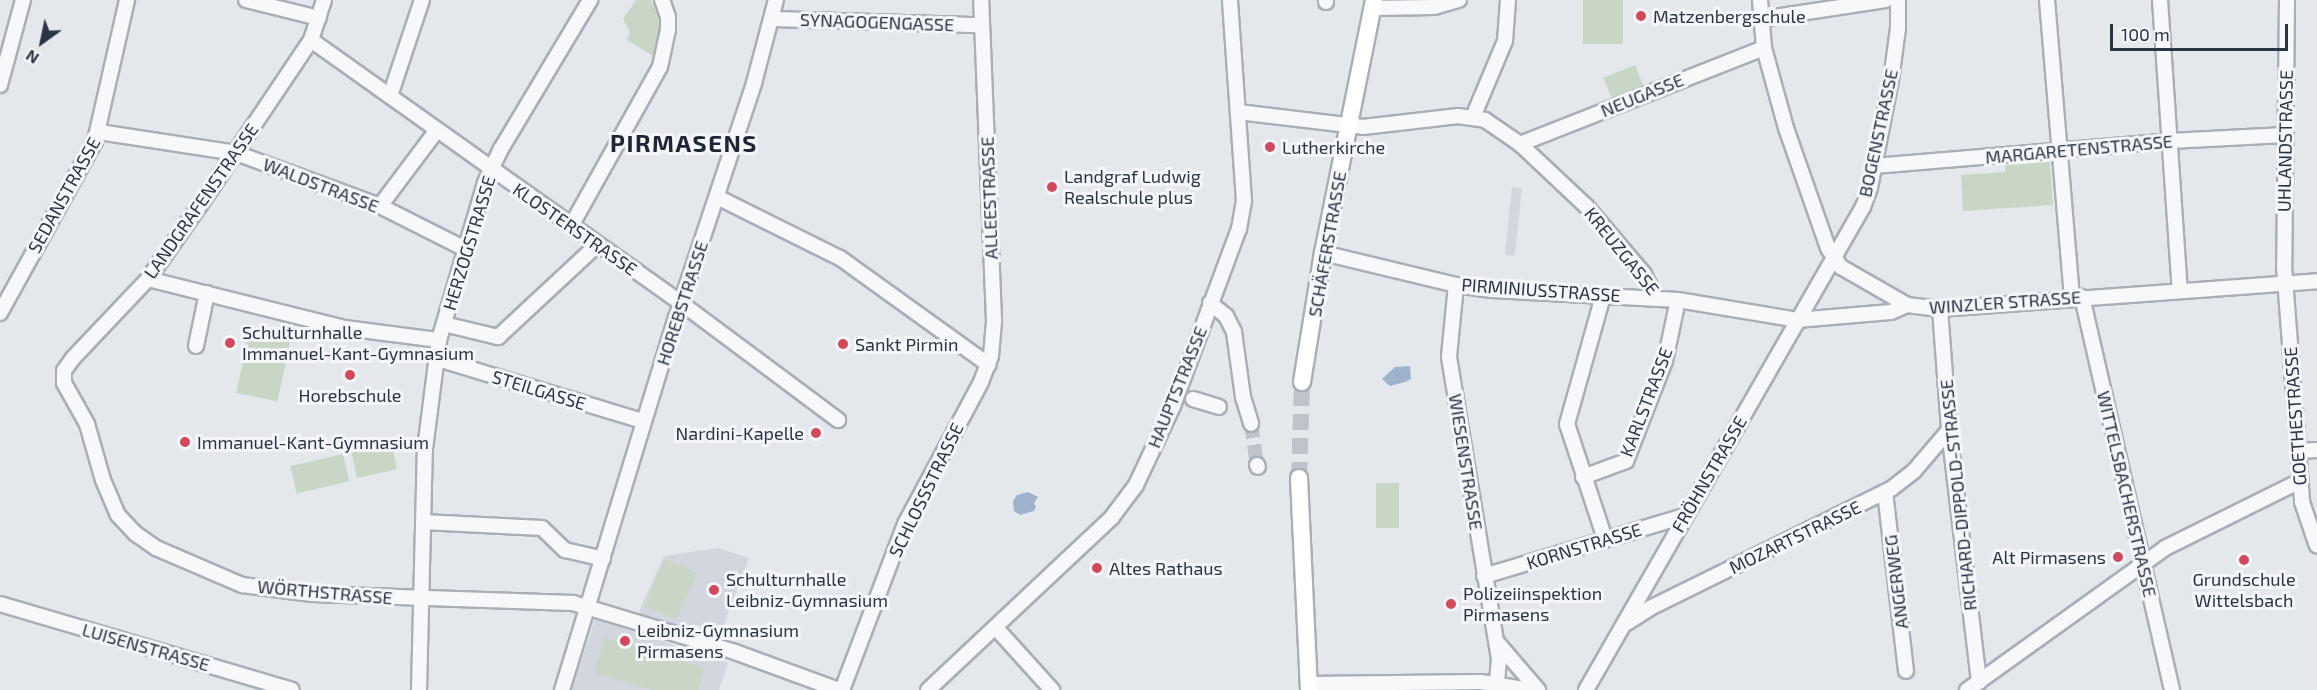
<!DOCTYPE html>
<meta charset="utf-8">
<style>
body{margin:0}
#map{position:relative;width:2317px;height:690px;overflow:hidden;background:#e4e7ec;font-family:"Exo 2",sans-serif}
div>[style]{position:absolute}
.built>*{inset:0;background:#d2d6de;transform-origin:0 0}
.green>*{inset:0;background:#c9d6c5;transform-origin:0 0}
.water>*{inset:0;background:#9fb4cc}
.minor-tunnel>*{height:14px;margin-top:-7px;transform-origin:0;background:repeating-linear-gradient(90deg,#bfc3cb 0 14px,transparent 0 21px)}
.major-tunnel>*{height:16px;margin-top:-8px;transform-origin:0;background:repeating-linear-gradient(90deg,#bfc3cb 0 16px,transparent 0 24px)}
.roads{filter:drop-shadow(2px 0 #a9aeb7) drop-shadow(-2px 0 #a9aeb7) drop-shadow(0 2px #a9aeb7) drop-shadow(0 -2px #a9aeb7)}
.minor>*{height:14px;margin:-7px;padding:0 7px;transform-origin:7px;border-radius:7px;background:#f7f8fa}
.major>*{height:16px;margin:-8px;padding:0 8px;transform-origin:8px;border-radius:8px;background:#fff}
.dots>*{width:16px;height:16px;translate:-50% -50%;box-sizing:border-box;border:3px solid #f4f6f9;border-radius:50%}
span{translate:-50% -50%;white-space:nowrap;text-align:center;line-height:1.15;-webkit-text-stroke:6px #f4f6f9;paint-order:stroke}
.poi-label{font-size:18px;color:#2b3445}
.left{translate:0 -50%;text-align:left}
.right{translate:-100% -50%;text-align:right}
.street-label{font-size:18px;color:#2b3445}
.district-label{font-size:24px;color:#1d2536;font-weight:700;letter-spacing:1.5px}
.north{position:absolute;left:12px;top:12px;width:60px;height:60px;-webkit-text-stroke:4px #f4f6f9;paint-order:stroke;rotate:213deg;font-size:16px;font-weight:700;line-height:24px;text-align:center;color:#2b3445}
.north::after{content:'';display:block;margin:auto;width:21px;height:27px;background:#2b3445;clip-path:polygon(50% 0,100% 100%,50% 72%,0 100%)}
.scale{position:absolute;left:2110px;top:24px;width:178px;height:27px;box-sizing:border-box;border:3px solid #2b3445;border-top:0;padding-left:8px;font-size:18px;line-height:21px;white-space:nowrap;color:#2b3445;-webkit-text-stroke:4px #f4f6f9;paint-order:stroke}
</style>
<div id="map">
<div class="built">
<div style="left:1512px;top:187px;width:10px;height:68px;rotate:6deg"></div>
<div style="clip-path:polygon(718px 548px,749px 558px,718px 640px,638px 614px,664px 556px)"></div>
<div style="clip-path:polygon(595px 619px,728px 663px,719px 690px,572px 690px)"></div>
</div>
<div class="green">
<div style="clip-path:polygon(636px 0,651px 0,658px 17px,660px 30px,653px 56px,627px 40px,630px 32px,623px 19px)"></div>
<div style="left:1583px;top:0;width:40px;height:44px"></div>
<div style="left:1635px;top:65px;width:22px;height:34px;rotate:68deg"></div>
<div style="clip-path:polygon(2050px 162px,2053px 205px,1963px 211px,1961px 175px,2005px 172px,2005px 165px)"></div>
<div style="left:249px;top:333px;width:42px;height:61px;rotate:12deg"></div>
<div style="left:391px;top:441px;width:29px;height:41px;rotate:78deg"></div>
<div style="left:343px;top:454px;width:28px;height:54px;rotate:77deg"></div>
<div style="left:1399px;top:483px;width:45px;height:23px;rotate:90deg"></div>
<div style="left:665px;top:559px;width:35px;height:51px;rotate:24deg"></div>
<div style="clip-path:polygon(605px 638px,705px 668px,698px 690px,652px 690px,594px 672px)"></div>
</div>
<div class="water">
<div style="clip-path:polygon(1410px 366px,1411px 379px,1405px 382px,1390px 386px,1382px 379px,1395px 367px)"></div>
<div style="clip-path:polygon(1028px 492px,1038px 497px,1034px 503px,1036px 507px,1034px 511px,1020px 515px,1014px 511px,1013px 501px,1017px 495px)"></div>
</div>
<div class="minor-tunnel">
<div style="left:1251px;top:424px;width:41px;rotate:81.7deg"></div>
</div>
<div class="major-tunnel">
<div style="left:1299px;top:478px;width:96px;rotate:-88.2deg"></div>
</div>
<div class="roads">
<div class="minor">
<div style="left:246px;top:0;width:75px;rotate:13.9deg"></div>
<div style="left:324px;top:0;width:42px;rotate:108deg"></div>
<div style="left:311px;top:40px;width:199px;rotate:123.9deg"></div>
<div style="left:200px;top:205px;width:90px;rotate:125.1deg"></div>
<div style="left:148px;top:279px;width:109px;rotate:133.5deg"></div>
<div style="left:73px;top:358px;width:16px;rotate:125deg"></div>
<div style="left:64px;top:371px;width:12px;rotate:90deg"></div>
<div style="left:64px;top:383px;width:47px;rotate:60.7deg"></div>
<div style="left:87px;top:424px;width:58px;rotate:74.1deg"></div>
<div style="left:103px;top:480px;width:38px;rotate:67deg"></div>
<div style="left:118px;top:515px;width:26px;rotate:47deg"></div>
<div style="left:136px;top:534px;width:24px;rotate:35deg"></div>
<div style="left:156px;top:548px;width:94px;rotate:23.3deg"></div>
<div style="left:242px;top:585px;width:71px;rotate:7.3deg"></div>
<div style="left:312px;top:594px;width:261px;rotate:2deg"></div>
<div style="left:573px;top:603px;width:169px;rotate:16.8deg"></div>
<div style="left:735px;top:652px;width:111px;rotate:20.1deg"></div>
<div style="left:1326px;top:0;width:2px;rotate:90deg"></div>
<div style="left:1760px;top:0;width:48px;rotate:85.2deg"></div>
<div style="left:1764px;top:48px;width:83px;rotate:74.6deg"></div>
<div style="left:1786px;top:128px;width:127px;rotate:70.7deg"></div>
<div style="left:1828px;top:248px;width:23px;rotate:56deg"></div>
<div style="left:1841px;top:267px;width:76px;rotate:29.9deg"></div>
<div style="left:1907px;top:305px;width:33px;rotate:7deg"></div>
<div style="left:1940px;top:309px;width:378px;rotate:-4.2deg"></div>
<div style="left:2047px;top:0;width:300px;rotate:85.2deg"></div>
<div style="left:2160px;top:0;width:291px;rotate:86.1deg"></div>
<div style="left:2287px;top:0;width:266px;rotate:90.6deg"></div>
<div style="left:2284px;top:266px;width:237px;rotate:85.6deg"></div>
<div style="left:2302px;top:502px;width:46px;rotate:71.2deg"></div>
<div style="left:1372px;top:8px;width:62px;rotate:-0.9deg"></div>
<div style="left:1434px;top:7px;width:26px;rotate:-16deg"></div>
<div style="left:773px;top:19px;width:208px;rotate:1.7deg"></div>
<div style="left:1761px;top:19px;width:126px;rotate:-8.6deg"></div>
<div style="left:311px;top:40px;width:454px;rotate:35.4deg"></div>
<div style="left:681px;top:303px;width:196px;rotate:36.7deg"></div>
<div style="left:0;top:85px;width:88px;rotate:-74.9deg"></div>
<div style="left:390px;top:96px;width:101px;rotate:-71.6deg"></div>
<div style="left:1238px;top:112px;width:126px;rotate:6.8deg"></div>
<div style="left:1363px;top:127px;width:96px;rotate:-6.6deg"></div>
<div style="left:1458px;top:116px;width:27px;rotate:8deg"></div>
<div style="left:1485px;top:120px;width:42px;rotate:34.4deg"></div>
<div style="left:1520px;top:144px;width:91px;rotate:43.2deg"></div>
<div style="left:1586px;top:206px;width:89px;rotate:49.5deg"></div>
<div style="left:1644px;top:274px;width:26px;rotate:65deg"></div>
<div style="left:1473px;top:117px;width:82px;rotate:-67.2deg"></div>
<div style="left:1505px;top:41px;width:41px;rotate:-85.8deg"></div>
<div style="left:99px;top:132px;width:139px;rotate:8.7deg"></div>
<div style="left:236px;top:153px;width:153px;rotate:20.2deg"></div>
<div style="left:380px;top:206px;width:95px;rotate:26.8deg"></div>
<div style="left:1520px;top:144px;width:262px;rotate:-21.5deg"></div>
<div style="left:1874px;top:166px;width:297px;rotate:-4.8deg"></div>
<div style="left:2170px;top:141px;width:115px;rotate:-3deg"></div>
<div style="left:717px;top:197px;width:137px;rotate:26.4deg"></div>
<div style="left:840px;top:258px;width:183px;rotate:35.7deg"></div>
<div style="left:380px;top:206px;width:95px;rotate:-53.1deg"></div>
<div style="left:571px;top:226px;width:182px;rotate:-60.8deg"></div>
<div style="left:660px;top:67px;width:38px;rotate:-78deg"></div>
<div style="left:668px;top:30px;width:13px;rotate:-90deg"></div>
<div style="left:668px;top:17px;width:18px;rotate:-109deg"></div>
<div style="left:1323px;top:253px;width:137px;rotate:13.5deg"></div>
<div style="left:1456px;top:285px;width:36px;rotate:8deg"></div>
<div style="left:1492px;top:290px;width:186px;rotate:3.1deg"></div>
<div style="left:1678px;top:300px;width:121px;rotate:9.5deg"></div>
<div style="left:1797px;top:320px;width:94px;rotate:-4.9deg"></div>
<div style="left:1891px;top:312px;width:17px;rotate:-24deg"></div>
<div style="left:148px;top:279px;width:203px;rotate:14deg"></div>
<div style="left:345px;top:328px;width:95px;rotate:7.3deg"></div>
<div style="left:1456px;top:285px;width:72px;rotate:95.6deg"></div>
<div style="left:1449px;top:357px;width:306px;rotate:80.6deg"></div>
<div style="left:1499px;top:659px;width:24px;rotate:95deg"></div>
<div style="left:1603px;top:296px;width:133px;rotate:105.7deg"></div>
<div style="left:1567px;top:424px;width:121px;rotate:71.7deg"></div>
<div style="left:2082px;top:297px;width:403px;rotate:77.1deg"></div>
<div style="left:1210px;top:303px;width:21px;rotate:39deg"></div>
<div style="left:1226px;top:316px;width:18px;rotate:63deg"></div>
<div style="left:1234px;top:332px;width:66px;rotate:82.1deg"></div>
<div style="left:1243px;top:397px;width:28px;rotate:73deg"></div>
<div style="left:1940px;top:309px;width:121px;rotate:85.7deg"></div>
<div style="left:1949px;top:430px;width:254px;rotate:83.2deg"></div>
<div style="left:0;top:313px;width:196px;rotate:-61.1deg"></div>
<div style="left:95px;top:141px;width:145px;rotate:-77.2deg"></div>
<div style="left:444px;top:324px;width:56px;rotate:13.5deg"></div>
<div style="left:498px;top:337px;width:135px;rotate:-42.9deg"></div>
<div style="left:196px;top:346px;width:54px;rotate:-78.3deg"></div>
<div style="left:435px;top:358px;width:217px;rotate:16.9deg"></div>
<div style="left:1193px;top:399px;width:27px;rotate:17deg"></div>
<div style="left:2298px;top:451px;width:19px;rotate:-3deg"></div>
<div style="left:1257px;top:465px;width:2px;rotate:63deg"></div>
<div style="left:1583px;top:477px;width:46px;rotate:-20.4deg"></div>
<div style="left:1626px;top:461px;width:107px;rotate:-68.7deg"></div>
<div style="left:1665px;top:361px;width:62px;rotate:-78deg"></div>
<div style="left:1885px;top:492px;width:180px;rotate:83.3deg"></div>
<div style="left:423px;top:522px;width:119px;rotate:2.9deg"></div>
<div style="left:542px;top:528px;width:32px;rotate:44deg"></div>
<div style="left:565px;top:550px;width:39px;rotate:13deg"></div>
<div style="left:1484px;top:576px;width:209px;rotate:-16.7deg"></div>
<div style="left:0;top:604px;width:304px;rotate:16.4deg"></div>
<div style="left:1627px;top:623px;width:27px;rotate:-33deg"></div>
<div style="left:1650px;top:608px;width:269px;rotate:-26.3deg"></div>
<div style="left:1891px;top:489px;width:29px;rotate:-38deg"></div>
<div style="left:1914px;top:471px;width:54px;rotate:-49.5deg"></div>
<div style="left:996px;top:628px;width:84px;rotate:47.9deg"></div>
<div style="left:1496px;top:641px;width:65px;rotate:49.4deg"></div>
<div style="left:1309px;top:684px;width:172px;rotate:-0.7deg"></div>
<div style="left:1481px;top:682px;width:51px;rotate:9.1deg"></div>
<div style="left:419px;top:690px;width:241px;rotate:-88.6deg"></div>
<div style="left:425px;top:449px;width:110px;rotate:-82.7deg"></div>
<div style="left:439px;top:340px;width:164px;rotate:-73.7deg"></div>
<div style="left:485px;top:183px;width:38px;rotate:-65deg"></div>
<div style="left:501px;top:149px;width:174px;rotate:-59.1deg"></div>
<div style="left:562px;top:690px;width:389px;rotate:-73deg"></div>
<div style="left:676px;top:318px;width:248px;rotate:-71.6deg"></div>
<div style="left:754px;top:83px;width:86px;rotate:-75.2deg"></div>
<div style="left:842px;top:690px;width:178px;rotate:-69.2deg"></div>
<div style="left:905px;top:524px;width:161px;rotate:-61.8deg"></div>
<div style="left:981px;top:382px;width:28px;rotate:-69deg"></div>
<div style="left:991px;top:356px;width:36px;rotate:-85deg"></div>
<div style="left:994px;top:320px;width:320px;rotate:-92.3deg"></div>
<div style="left:928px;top:690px;width:253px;rotate:-43.2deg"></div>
<div style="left:1112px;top:517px;width:40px;rotate:-53deg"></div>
<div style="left:1136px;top:485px;width:87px;rotate:-64.9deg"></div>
<div style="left:1173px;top:406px;width:189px;rotate:-69.6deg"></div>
<div style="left:1239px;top:229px;width:28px;rotate:-80deg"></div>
<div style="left:1244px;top:201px;width:201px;rotate:-94deg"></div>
<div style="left:1586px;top:690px;width:557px;rotate:-60.17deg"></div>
<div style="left:1863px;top:207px;width:20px;rotate:-70deg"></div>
<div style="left:1870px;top:188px;width:110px;rotate:-79deg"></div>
<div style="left:1891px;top:80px;width:52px;rotate:-82.3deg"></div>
<div style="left:1898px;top:28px;width:28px;rotate:-90deg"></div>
<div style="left:1967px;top:690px;width:244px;rotate:-35.6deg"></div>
<div style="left:2165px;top:548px;width:151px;rotate:-26.4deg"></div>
</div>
<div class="major">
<div style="left:1302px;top:382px;width:131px;rotate:-80.8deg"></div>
<div style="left:1323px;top:253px;width:258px;rotate:-78.6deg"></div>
<div style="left:1299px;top:478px;width:212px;rotate:87.3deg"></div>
</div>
</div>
<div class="dots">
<div style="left:1641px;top:16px;background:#d1495b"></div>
<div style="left:1270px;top:147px;background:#d1495b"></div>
<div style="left:1052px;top:187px;background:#d1495b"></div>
<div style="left:230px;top:343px;background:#d1495b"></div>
<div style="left:843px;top:344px;background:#d1495b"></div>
<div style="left:350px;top:375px;background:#d1495b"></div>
<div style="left:816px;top:433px;background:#d1495b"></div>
<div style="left:185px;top:442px;background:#d1495b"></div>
<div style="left:2118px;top:557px;background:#d1495b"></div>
<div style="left:2244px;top:560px;background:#d1495b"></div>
<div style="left:1097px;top:568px;background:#d1495b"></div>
<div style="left:714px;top:590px;background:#d1495b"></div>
<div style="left:1451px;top:604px;background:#d1495b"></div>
<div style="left:625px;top:641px;background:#d1495b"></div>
</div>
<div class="poi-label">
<span class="left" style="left:1653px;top:16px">Matzenbergschule</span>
<span class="left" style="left:1282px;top:147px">Lutherkirche</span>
<span class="left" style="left:1064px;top:187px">Landgraf Ludwig<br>Realschule plus</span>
<span class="left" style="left:242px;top:343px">Schulturnhalle<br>Immanuel-Kant-Gymnasium</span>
<span class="left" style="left:855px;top:344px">Sankt Pirmin</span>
<span style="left:350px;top:395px">Horebschule</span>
<span class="right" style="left:804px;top:433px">Nardini-Kapelle</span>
<span class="left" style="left:197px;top:442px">Immanuel-Kant-Gymnasium</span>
<span class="right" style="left:2106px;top:557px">Alt Pirmasens</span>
<span class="left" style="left:1109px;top:568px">Altes Rathaus</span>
<span class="left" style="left:726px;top:590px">Schulturnhalle<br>Leibniz-Gymnasium</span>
<span style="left:2244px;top:590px">Grundschule<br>Wittelsbach</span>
<span class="left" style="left:1463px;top:604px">Polizeiinspektion<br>Pirmasens</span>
<span class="left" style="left:637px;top:641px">Leibniz-Gymnasium<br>Pirmasens</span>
</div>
<div class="street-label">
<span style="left:877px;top:22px;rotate:2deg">SYNAGOGENGASSE</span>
<span style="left:1642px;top:95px;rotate:-22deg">NEUGASSE</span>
<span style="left:1878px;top:133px;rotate:-78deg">BOGENSTRASSE</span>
<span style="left:2285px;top:141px;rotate:-89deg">UHLANDSTRASSE</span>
<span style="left:2079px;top:149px;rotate:-5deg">MARGARETENSTRASSE</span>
<span style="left:321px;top:185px;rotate:21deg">WALDSTRASSE</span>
<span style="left:64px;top:195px;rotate:-61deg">SEDANSTRASSE</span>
<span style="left:989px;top:198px;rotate:-92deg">ALLEESTRASSE</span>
<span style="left:201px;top:201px;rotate:-55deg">LANDGRAFENSTRASSE</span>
<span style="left:575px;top:229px;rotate:35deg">KLOSTERSTRASSE</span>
<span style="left:469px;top:243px;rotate:-73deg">HERZOGSTRASSE</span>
<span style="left:1327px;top:244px;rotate:-80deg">SCHÄFERSTRASSE</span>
<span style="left:1622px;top:251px;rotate:51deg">KREUZGASSE</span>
<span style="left:1541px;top:290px;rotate:4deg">PIRMINIUSSTRASSE</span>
<span style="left:2005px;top:302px;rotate:-4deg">WINZLER STRASSE</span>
<span style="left:682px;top:303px;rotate:-72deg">HOREBSTRASSE</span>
<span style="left:1177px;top:387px;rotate:-68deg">HAUPTSTRASSE</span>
<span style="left:539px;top:390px;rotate:17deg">STEILGASSE</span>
<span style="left:1646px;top:402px;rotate:-69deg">KARLSTRASSE</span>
<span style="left:2295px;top:416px;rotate:-94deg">GOETHESTRASSE</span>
<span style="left:1466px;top:462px;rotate:81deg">WIESENSTRASSE</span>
<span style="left:1709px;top:474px;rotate:-60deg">FRÖHNSTRASSE</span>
<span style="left:926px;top:490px;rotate:-64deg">SCHLOSSSTRASSE</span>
<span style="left:2127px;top:494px;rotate:77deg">WITTELSBACHERSTRASSE</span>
<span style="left:1958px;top:495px;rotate:-96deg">RICHARD-DIPPOLD-STRASSE</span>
<span style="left:1795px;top:537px;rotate:-26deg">MOZARTSTRASSE</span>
<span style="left:1584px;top:546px;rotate:-17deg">KORNSTRASSE</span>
<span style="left:1896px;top:582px;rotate:-97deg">ANGERWEG</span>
<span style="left:325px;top:592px;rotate:5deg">WÖRTHSTRASSE</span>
<span style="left:146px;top:647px;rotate:16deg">LUISENSTRASSE</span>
</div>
<div class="district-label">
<span style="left:684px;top:143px">PIRMASENS</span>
</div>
<div class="north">N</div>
<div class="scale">100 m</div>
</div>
